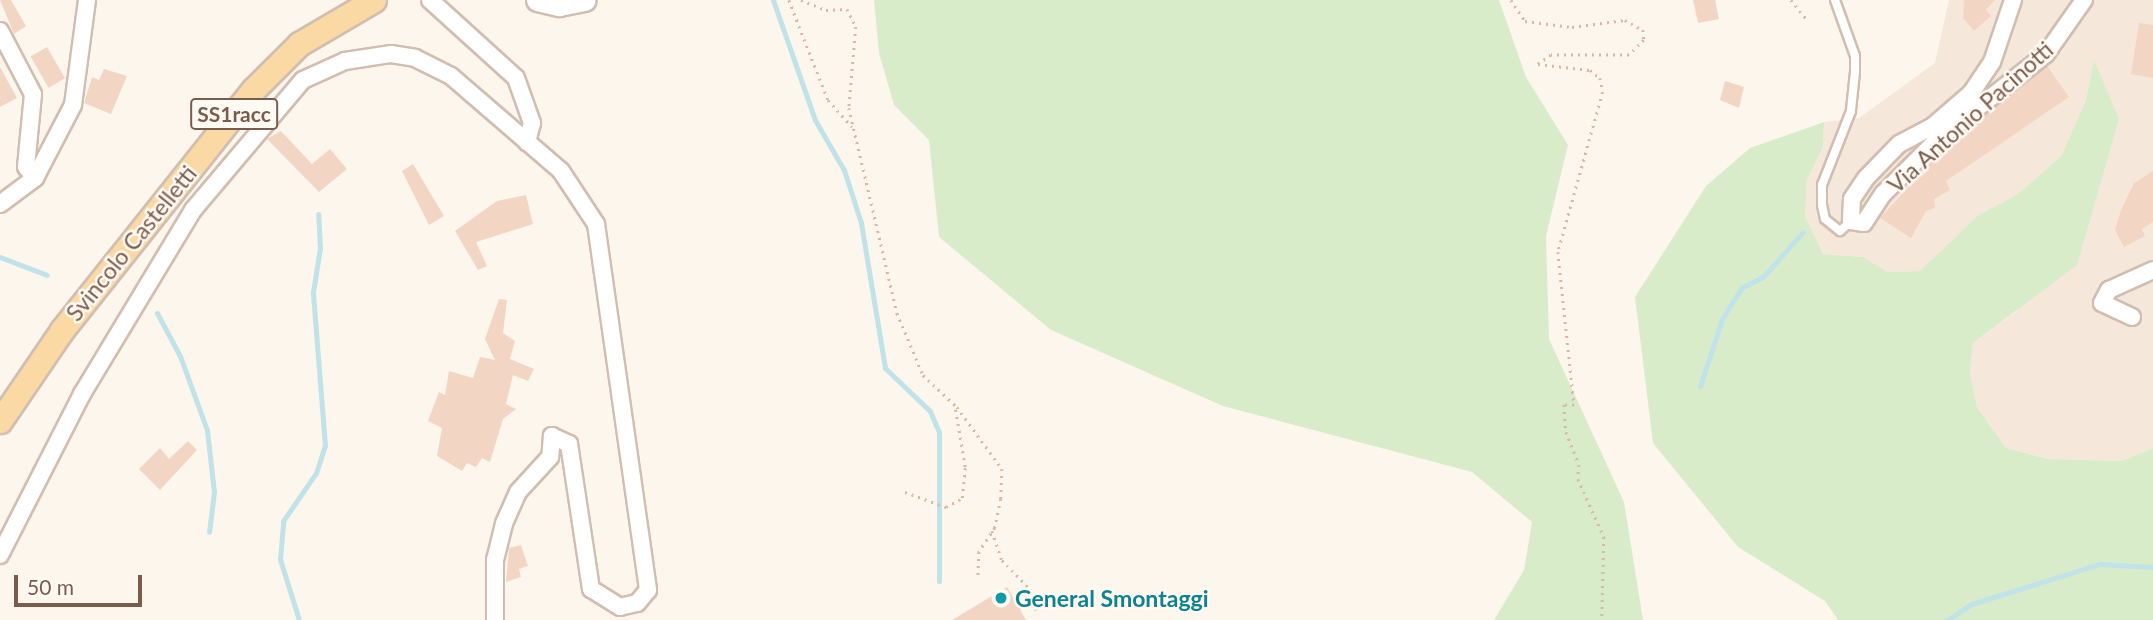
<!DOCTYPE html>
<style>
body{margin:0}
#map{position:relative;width:2153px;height:620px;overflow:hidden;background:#fdf6ec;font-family:Lato,sans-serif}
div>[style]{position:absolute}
.residential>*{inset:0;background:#f5e8da}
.green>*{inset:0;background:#d8ecc9}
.stream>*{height:5px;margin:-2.5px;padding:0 2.5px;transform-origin:2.5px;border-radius:2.5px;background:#bfe3e8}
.building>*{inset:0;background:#f3d5c3;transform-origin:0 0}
.path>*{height:2.5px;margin-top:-1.25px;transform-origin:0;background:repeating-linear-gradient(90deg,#d9b8a5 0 2px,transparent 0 7px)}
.roads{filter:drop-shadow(2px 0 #d1beb0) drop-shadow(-2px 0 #d1beb0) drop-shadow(0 2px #d1beb0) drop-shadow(0 -2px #d1beb0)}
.lane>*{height:8px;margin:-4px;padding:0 4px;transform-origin:4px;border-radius:4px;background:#fff}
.street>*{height:16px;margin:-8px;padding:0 8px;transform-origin:8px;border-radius:8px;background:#fff}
.secondary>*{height:21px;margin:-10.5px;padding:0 10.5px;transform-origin:10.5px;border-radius:10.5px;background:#fff}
.primary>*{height:23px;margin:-11.5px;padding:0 11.5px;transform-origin:11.5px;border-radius:11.5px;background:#fbd9a5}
.dots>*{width:19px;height:19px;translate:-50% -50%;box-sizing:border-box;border:4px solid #fffaf3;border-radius:50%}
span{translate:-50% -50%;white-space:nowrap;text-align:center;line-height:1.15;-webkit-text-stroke:5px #fffaf3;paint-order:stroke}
.shield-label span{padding:2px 5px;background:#fffaf3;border:2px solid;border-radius:5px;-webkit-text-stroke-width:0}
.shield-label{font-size:21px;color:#7a5c4d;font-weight:700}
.street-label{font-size:23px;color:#7a5c4d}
.culture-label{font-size:23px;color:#0d838f;font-weight:700}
.left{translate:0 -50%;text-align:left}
.scale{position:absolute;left:14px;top:575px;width:128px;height:32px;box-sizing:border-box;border:4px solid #7a5c4d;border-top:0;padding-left:9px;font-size:21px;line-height:24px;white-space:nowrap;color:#7a5c4d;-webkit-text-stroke:5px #fffaf3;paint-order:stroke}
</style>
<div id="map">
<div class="residential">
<div style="clip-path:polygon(1949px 0,2153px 0,2153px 448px,2122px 461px,2048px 459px,2006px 448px,1977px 407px,1970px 372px,1973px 343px,2018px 310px,2101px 172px,2119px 120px,2094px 61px,2086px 100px,2061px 156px,2018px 194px,1977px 216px,1920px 271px,1888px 272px,1863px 257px,1823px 254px,1805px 216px,1807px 180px,1823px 147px,1824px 122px,1859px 118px,1935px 63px)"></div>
</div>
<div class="green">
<div style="clip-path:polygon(874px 0,1499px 0,1526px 77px,1568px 145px,1546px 236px,1549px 339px,1624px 502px,1643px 620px,1494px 620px,1524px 570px,1532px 522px,1472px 472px,1223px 406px,1051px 330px,939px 237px,929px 140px,894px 105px,879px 53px)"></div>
<div style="clip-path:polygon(2094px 60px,2119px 119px,2077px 265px,1973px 343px,1970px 372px,1977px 407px,2006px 448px,2048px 459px,2122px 461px,2153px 448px,2153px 620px,1838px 620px,1825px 601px,1738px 547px,1653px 443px,1635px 297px,1706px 186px,1750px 148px,1824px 122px,1823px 147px,1807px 180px,1805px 216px,1823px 254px,1863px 257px,1888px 272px,1920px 271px,1977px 216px,2018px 194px,2061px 156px,2086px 100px)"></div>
</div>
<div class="stream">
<div style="left:773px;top:0;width:127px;rotate:70.7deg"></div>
<div style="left:815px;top:120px;width:58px;rotate:59.9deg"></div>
<div style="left:844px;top:170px;width:56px;rotate:72.2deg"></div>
<div style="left:861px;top:223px;width:147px;rotate:80.6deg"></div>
<div style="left:885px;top:368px;width:62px;rotate:43.7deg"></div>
<div style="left:930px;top:411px;width:23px;rotate:67deg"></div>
<div style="left:939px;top:432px;width:149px;rotate:90deg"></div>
<div style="left:0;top:257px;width:50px;rotate:21deg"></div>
<div style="left:157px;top:313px;width:49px;rotate:61.9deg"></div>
<div style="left:180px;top:356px;width:79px;rotate:70deg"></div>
<div style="left:207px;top:430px;width:62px;rotate:83.6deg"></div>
<div style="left:214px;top:492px;width:40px;rotate:97.1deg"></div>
<div style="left:1700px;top:386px;width:71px;rotate:-71.8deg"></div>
<div style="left:1722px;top:319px;width:36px;rotate:-58deg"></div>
<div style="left:1741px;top:288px;width:25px;rotate:-27deg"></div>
<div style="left:1763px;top:277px;width:60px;rotate:-48.4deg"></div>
<div style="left:299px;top:620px;width:64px;rotate:-107.3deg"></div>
<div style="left:280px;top:559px;width:38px;rotate:-85deg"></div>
<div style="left:283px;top:521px;width:58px;rotate:-55.5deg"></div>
<div style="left:316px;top:473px;width:28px;rotate:-72deg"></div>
<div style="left:325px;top:446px;width:154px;rotate:-94.5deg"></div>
<div style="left:313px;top:292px;width:45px;rotate:-81deg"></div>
<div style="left:320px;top:248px;width:34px;rotate:-93deg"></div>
<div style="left:1947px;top:620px;width:30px;rotate:-33deg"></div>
<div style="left:1972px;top:604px;width:134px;rotate:-17.4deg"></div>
<div style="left:2100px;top:564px;width:53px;rotate:3.2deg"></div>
</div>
<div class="building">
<div style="clip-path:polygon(0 0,11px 0,26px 26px,14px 34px)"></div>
<div style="clip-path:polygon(1693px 0,1715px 0,1719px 19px,1698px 23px)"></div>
<div style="clip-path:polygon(1964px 0,1995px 0,1986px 10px,1991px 16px,1974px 31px,1963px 18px)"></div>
<div style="clip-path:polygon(2139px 23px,2153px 25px,2153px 78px,2131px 74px)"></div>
<div style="left:47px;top:47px;width:36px;height:19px;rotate:60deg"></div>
<div style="clip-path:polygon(2047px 66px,2069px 97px,1946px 181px,1950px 190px,1934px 199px,1935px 208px,1926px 211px,1911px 238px,1880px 218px,1945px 147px)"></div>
<div style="clip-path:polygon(0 67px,17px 98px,0 107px)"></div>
<div style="clip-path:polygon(104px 69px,127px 76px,111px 114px,84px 103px,92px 77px,99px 80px)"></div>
<div style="clip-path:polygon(1725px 81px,1744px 87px,1739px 108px,1720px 100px)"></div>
<div style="clip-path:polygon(281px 131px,312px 164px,330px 149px,347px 169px,319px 192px,267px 139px)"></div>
<div style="clip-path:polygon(413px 164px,444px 216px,429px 225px,402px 171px)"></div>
<div style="clip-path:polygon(2153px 171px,2153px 222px,2142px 229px,2145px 236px,2124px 247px,2115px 230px,2121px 210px,2134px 183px)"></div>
<div style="clip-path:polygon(526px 195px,533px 224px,476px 242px,487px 266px,478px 270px,455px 231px,497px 201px)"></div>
<div style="clip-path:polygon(499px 299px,507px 300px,503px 333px,515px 341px,510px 359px,534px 369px,528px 381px,513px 375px,506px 404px,516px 409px,503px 419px,490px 462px,482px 458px,476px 467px,467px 463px,462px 471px,437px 456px,442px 428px,428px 421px,439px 392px,445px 395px,449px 371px,473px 378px,480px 357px,495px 360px,485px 339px)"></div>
<div style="clip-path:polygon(188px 441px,197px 450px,160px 490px,139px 469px,160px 448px,169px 459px)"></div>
<div style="clip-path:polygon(521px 545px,528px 566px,519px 569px,521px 577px,506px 582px,509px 548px)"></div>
<div style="clip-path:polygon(1007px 587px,1026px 620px,952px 620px)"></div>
</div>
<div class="path">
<div style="left:789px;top:0;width:107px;rotate:68.7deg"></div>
<div style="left:828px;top:100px;width:36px;rotate:48deg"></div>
<div style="left:801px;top:0;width:27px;rotate:22deg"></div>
<div style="left:826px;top:10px;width:21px;rotate:-3deg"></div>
<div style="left:847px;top:9px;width:20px;rotate:63deg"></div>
<div style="left:856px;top:27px;width:81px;rotate:94.9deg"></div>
<div style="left:849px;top:108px;width:211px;rotate:76.8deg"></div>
<div style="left:897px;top:313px;width:67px;rotate:67.2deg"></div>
<div style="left:923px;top:375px;width:47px;rotate:43.3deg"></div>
<div style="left:957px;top:407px;width:77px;rotate:54deg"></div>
<div style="left:1002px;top:469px;width:30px;rotate:92deg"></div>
<div style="left:1001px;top:499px;width:30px;rotate:102deg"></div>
<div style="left:995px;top:528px;width:29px;rotate:124deg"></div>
<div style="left:979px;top:552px;width:25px;rotate:92deg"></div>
<div style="left:1511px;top:0;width:25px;rotate:56deg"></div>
<div style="left:1525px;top:21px;width:47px;rotate:7.3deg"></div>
<div style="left:1572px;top:27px;width:53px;rotate:-7.5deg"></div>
<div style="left:1625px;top:20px;width:21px;rotate:29deg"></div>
<div style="left:1643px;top:30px;width:10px;rotate:84deg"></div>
<div style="left:1644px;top:40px;width:21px;rotate:135deg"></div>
<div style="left:1629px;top:55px;width:78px;rotate:180deg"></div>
<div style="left:1551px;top:55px;width:16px;rotate:145deg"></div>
<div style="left:1538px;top:64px;width:52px;rotate:6.6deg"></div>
<div style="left:1590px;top:70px;width:13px;rotate:39deg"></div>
<div style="left:1600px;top:78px;width:14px;rotate:78deg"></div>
<div style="left:1603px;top:92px;width:166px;rotate:105.7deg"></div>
<div style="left:1558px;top:252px;width:154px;rotate:84deg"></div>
<div style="left:1574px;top:405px;width:10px;rotate:180deg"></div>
<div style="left:1564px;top:405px;width:27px;rotate:86deg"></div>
<div style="left:1566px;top:432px;width:35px;rotate:68deg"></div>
<div style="left:1579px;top:465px;width:14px;rotate:94deg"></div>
<div style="left:1578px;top:479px;width:64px;rotate:65.9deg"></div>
<div style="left:1604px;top:537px;width:83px;rotate:91.4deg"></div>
<div style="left:1791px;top:0;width:26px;rotate:51deg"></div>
<div style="left:905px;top:492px;width:44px;rotate:20.1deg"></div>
<div style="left:946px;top:507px;width:18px;rotate:-29deg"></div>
<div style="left:962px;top:498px;width:31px;rotate:-84deg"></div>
<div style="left:965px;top:467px;width:60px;rotate:-99.6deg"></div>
<div style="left:992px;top:531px;width:31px;rotate:71deg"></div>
<div style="left:1002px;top:560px;width:40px;rotate:46deg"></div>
<div style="left:1030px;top:589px;width:22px;rotate:74deg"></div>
<div style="left:1019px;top:608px;width:16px;rotate:-30deg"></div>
</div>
<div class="roads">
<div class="lane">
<div style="left:1835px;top:0;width:59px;rotate:70.3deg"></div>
<div style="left:1855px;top:56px;width:16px;rotate:90deg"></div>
<div style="left:1855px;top:72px;width:39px;rotate:96deg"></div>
<div style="left:1851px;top:111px;width:79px;rotate:111.4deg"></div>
<div style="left:1822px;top:185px;width:20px;rotate:90deg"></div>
<div style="left:1822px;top:205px;width:14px;rotate:78deg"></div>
<div style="left:1825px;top:219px;width:19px;rotate:39deg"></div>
<div style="left:1840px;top:231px;width:15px;rotate:-42deg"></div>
</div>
<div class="street">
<div style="left:430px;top:0;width:116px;rotate:42.2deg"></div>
<div style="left:516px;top:78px;width:48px;rotate:70.4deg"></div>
<div style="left:532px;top:123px;width:20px;rotate:105deg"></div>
<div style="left:2013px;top:0;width:65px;rotate:108.7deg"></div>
<div style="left:1992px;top:62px;width:37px;rotate:124deg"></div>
<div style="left:1971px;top:93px;width:50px;rotate:139deg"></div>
<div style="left:1933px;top:126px;width:38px;rotate:152deg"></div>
<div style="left:1899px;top:144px;width:47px;rotate:134.1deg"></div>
<div style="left:1866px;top:178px;width:25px;rotate:124deg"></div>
<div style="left:1852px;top:199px;width:22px;rotate:93deg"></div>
<div style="left:1851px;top:221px;width:13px;rotate:9deg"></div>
<div style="left:1864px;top:223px;width:35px;rotate:-57deg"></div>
<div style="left:1883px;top:194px;width:78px;rotate:-45deg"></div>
<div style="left:1938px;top:139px;width:137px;rotate:-38.2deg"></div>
<div style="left:2046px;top:54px;width:66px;rotate:-54.9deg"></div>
<div style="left:0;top:31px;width:71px;rotate:62.4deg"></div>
<div style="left:33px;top:94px;width:73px;rotate:95.5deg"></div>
<div style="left:26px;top:167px;width:14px;rotate:51deg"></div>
<div style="left:0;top:204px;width:44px;rotate:-36.6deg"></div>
<div style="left:35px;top:178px;width:82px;rotate:-62.5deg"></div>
<div style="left:73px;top:105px;width:106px;rotate:-82.4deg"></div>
<div style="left:2132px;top:317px;width:33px;rotate:-155deg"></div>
<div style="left:2102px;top:303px;width:15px;rotate:-62deg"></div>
<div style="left:2109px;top:290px;width:48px;rotate:-24.4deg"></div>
<div style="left:0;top:555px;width:181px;rotate:-63deg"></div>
<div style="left:82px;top:394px;width:215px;rotate:-58.9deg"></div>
<div style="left:193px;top:210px;width:170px;rotate:-49.8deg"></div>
<div style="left:303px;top:80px;width:46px;rotate:-24.3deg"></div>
<div style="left:345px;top:61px;width:47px;rotate:-8.7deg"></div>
<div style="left:391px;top:54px;width:24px;rotate:9deg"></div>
<div style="left:415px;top:58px;width:40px;rotate:26.6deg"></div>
<div style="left:451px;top:76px;width:145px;rotate:40.8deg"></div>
<div style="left:561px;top:171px;width:64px;rotate:56.6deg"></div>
<div style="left:596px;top:224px;width:370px;rotate:81.9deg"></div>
<div style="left:648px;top:590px;width:17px;rotate:130deg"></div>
<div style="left:637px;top:603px;width:17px;rotate:167deg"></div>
<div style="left:620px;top:607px;width:34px;rotate:-148deg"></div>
<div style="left:591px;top:589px;width:147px;rotate:-98.6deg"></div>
<div style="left:569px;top:444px;width:19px;rotate:-155deg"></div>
<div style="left:552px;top:436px;width:21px;rotate:95deg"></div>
<div style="left:550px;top:457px;width:47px;rotate:132.4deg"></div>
<div style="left:518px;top:492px;width:35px;rotate:114deg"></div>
<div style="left:504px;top:524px;width:37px;rotate:104deg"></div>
<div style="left:495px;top:560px;width:60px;rotate:90deg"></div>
</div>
<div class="secondary">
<div style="left:537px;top:0;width:23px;rotate:13deg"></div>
<div style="left:559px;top:5px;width:26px;rotate:-11deg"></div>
</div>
<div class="primary">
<div style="left:0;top:421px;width:110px;rotate:-55.7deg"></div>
<div style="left:62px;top:330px;width:307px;rotate:-51.5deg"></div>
<div style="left:253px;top:90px;width:65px;rotate:-45deg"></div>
<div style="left:299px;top:44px;width:87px;rotate:-30.4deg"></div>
</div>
</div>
<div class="dots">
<div style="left:1001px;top:598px;background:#0f9aa8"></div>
</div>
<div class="shield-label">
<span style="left:234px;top:114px">SS1racc</span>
</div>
<div class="street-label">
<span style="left:1970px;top:117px;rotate:-42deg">Via Antonio Pacinotti</span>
<span style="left:131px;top:243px;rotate:-51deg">Svincolo Castelletti</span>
</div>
<div class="culture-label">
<span class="left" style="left:1015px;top:598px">General Smontaggi</span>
</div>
<div class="scale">50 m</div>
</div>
